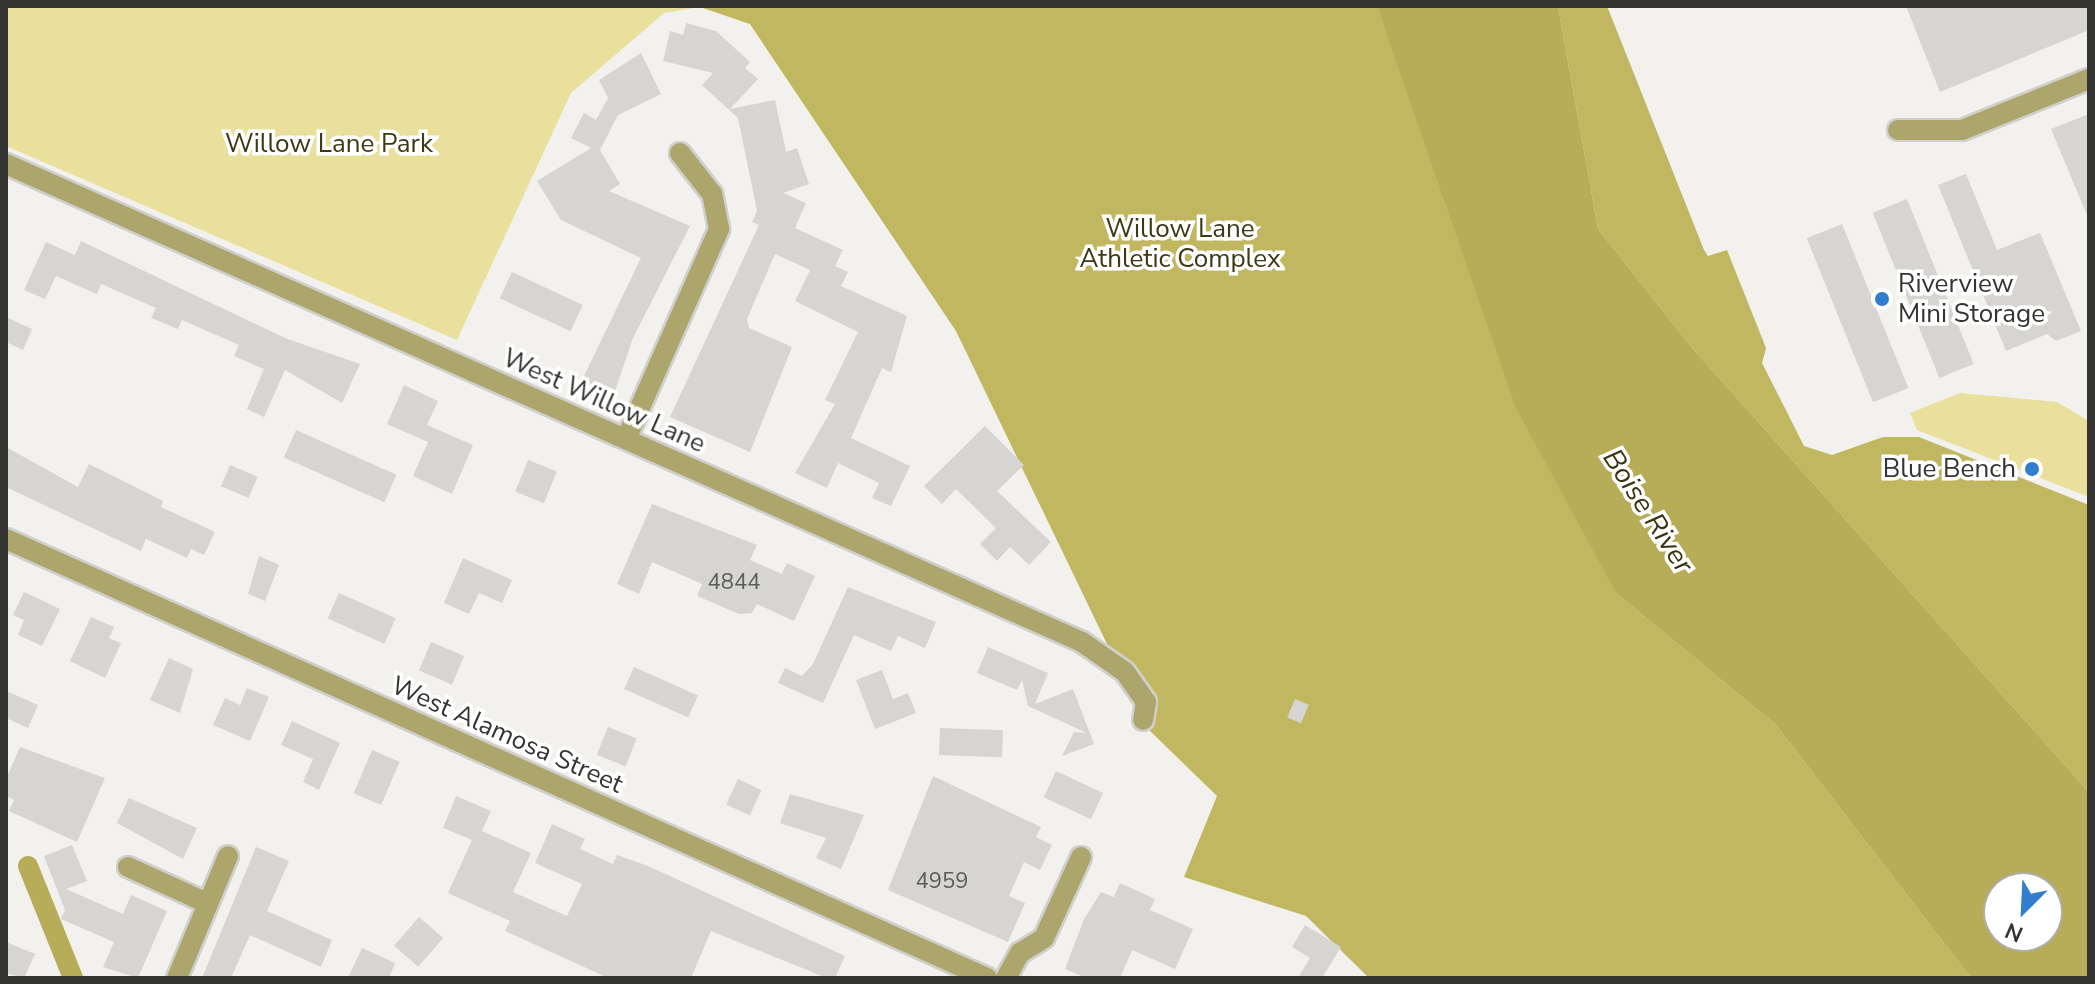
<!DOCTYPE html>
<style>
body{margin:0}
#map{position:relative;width:2095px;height:984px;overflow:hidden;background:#f2f1ee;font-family:"Nunito Sans",sans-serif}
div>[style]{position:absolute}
.green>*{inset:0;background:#e8e09c}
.forest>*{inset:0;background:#c2b761}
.water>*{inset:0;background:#b7ac57}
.canal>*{height:20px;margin:-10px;padding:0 10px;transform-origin:10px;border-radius:10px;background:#b7ac57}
.building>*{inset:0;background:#d6d5d2;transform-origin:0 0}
.roads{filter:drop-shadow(2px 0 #d0cfcc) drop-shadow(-2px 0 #d0cfcc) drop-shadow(0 2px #d0cfcc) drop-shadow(0 -2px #d0cfcc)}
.minor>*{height:20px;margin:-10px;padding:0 10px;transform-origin:10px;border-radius:10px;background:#aca66d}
.dots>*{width:22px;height:22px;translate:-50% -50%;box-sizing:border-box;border:4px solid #fff;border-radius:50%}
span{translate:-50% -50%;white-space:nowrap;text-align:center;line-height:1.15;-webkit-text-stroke:7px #fff;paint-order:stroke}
.number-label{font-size:22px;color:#5c5c5a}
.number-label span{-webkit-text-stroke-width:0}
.park-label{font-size:26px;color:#3e3914}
.poi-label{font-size:26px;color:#343432}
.left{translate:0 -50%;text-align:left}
.right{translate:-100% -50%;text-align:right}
.street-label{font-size:26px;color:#343432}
.water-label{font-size:28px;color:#3a3510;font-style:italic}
.frame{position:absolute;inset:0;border:8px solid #343432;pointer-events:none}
.north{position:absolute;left:1983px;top:872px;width:80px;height:80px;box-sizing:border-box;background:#fff;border:2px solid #aeaead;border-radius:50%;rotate:204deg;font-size:22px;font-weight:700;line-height:32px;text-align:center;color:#343432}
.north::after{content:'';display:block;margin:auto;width:28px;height:36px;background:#307ecd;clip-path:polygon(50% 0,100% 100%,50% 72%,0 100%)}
</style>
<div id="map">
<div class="green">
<div style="clip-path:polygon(6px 6px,1355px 6px,1114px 642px,956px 331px,750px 24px,700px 7px,664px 13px,571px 93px,457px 340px,6px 146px)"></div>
<div style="clip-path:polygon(1960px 393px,2057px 402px,2089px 421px,2089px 497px,1917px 430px,1910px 413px)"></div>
</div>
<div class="forest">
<div style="clip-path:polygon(1377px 6px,1447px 199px,1616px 593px,1776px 725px,1971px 978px,1369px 978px,1306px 916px,1184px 877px,1217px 796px,1148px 729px,956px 331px,750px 24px,700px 7px)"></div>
<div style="clip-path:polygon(1558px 6px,1607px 6px,1704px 250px,1708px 256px,1727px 250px,1766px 348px,1762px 363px,1804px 446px,1832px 455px,1883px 437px,1919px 437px,2089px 505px,2089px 792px,1694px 350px,1598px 229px)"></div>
</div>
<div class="water">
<div style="clip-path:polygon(evenodd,1377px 6px,1558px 6px,1598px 229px,1694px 350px,2089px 792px,2089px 978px,1971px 978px,1776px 725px,1616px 593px,1516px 408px,1377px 6px,1999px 888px,2047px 888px,2047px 936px,1999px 936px,1999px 888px)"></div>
</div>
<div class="canal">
<div style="left:28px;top:866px;width:121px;rotate:68.1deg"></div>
</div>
<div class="building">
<div style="clip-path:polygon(1906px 6px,2089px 6px,2089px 30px,1940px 92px)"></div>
<div style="clip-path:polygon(686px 23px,716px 31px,750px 62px,745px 68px,758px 79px,730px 109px,775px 100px,786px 152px,797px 148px,809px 184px,783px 193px,806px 203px,795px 228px,843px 250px,835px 266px,848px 272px,841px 286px,907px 316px,891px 372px,882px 368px,851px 438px,910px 466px,891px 506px,872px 498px,879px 483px,838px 463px,827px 488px,795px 473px,835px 404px,825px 400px,858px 332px,795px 301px,810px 270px,775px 254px,747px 319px,749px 328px,792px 347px,750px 452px,670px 417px,759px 225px,752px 222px,757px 211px,738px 118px,702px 85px,713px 73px,663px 61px,670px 31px,683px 35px)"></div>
<div style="clip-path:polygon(641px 53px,661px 94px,618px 115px,600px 150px,620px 184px,609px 191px,690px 226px,633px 338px,614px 394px,582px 380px,641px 258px,561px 220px,537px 181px,591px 148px,571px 138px,584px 113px,596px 120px,608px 98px,599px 80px)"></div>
<div style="clip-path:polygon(2089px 114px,2089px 220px,2051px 129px)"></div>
<div style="clip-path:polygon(1966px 174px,1997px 250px,2040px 233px,2081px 331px,2056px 341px,2047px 334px,2006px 351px,1938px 185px)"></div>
<div style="left:1907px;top:199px;width:178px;height:37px;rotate:68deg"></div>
<div style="left:1842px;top:224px;width:177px;height:38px;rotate:68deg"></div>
<div style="clip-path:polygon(81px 241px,285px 338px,360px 364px,342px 403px,285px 370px,264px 417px,247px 409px,264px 369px,234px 356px,239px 345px,182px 320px,178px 329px,151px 318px,156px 308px,101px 284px,97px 294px,56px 276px,45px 299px,24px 290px,46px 242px,75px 255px)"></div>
<div style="left:512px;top:272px;width:78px;height:29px;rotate:25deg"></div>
<div style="clip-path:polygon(6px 317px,32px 329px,23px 350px,6px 342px)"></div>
<div style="clip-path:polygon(404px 385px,438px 401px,427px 425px,473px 445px,452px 494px,413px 476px,428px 442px,387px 424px)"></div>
<div style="clip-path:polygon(985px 426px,1024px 465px,997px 491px,1051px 542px,1029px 565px,1010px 547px,997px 561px,980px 544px,996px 528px,956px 489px,942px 504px,924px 486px)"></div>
<div style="left:296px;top:430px;width:110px;height:30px;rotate:24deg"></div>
<div style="clip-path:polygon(6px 447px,78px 487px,89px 464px,163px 501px,161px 507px,215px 532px,204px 555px,191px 549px,187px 558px,146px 539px,141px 551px,6px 487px)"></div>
<div style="left:528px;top:460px;width:31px;height:34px;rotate:22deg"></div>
<div style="left:230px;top:465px;width:30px;height:23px;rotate:23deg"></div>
<div style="clip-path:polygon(652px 504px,757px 545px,750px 560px,782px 574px,787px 563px,815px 576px,794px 621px,757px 604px,752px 613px,739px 614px,697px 596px,702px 584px,652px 562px,639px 594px,617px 584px)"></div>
<div style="clip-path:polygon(259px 556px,279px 565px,265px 601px,248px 594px)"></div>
<div style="clip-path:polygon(463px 558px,512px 580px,502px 603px,479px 593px,469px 614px,444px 603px)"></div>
<div style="clip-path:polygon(848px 587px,936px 622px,925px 648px,898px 636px,891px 651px,854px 635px,823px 703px,778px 683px,785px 668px,802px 676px,813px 664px)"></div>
<div style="clip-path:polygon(24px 592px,60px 609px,42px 646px,18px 635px,24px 620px,13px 615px)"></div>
<div style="left:339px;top:593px;width:62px;height:28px;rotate:24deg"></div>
<div style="clip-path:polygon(91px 617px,114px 627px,109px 638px,121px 643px,105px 678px,70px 661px)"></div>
<div style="left:431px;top:642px;width:36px;height:31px;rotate:23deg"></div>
<div style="clip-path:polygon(988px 647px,1048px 673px,1035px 704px,1073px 689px,1094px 744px,1062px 756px,1074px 732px,1087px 733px,1028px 706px,1022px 680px,1017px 690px,977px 673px)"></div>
<div style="clip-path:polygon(169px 658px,193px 669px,180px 713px,150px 700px)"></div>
<div style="left:634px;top:667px;width:70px;height:24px;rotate:24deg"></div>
<div style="clip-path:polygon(882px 670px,893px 699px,908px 693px,916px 713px,875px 729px,856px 680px)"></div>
<div style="clip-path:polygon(247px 688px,269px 697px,250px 741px,213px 725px,225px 698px,240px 705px)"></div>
<div style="clip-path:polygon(6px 691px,38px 705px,28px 728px,6px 718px)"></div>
<div style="left:1295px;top:699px;width:15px;height:20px;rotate:23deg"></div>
<div style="clip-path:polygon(292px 721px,340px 743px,319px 790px,303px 782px,313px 759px,281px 745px)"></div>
<div style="left:608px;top:727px;width:31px;height:30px;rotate:22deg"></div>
<div style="left:940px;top:728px;width:63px;height:27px;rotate:2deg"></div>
<div style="clip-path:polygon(20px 747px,105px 778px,77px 842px,9px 811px,14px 800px,6px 796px,6px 779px)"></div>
<div style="left:372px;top:750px;width:30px;height:47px;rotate:23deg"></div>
<div style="left:1056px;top:771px;width:52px;height:29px;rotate:25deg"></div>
<div style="clip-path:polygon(933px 776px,1041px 827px,1036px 837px,1052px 845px,1040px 870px,1024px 862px,1009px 896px,1025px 903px,1008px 942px,888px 890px)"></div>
<div style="left:738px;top:779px;width:26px;height:28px;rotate:25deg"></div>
<div style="clip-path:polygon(790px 794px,864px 815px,841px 869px,816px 858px,826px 838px,780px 823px)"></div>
<div style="clip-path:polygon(456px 796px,491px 811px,482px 831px,531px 853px,513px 892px,567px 916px,582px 884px,535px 863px,552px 824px,585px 839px,580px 849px,613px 864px,617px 855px,648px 866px,845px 956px,835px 978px,827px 978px,711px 931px,691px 978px,608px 978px,505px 931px,510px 921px,448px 893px,472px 840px,443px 828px)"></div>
<div style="clip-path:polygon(129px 798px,197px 828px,183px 859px,117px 823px)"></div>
<div style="clip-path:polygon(72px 845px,87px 881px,66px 889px,123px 914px,131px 895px,167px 911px,138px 978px,103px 967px,114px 942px,61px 919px,65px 910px,44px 856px)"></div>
<div style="clip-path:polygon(256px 847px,289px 861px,267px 911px,332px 940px,321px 967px,250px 935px,231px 978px,202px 978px)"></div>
<div style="clip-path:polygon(1120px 883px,1155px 899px,1150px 910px,1193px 929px,1175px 969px,1132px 950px,1120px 978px,1086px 978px,1065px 969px,1084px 919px,1101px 892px,1114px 897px)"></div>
<div style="left:419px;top:917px;width:32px;height:38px;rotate:41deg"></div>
<div style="clip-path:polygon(1305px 925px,1341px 947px,1322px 978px,1298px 978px,1310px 958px,1292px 947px)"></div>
<div style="clip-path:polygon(6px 942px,35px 954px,24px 978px,6px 973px)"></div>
<div style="clip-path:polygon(362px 948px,395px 963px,389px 978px,348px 978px)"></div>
</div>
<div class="roads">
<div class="minor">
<div style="left:1898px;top:130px;width:64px"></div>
<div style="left:1962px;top:130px;width:137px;rotate:-21.9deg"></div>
<div style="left:6px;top:164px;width:1177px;rotate:23.95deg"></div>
<div style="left:1082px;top:642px;width:52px;rotate:34.9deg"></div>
<div style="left:1125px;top:672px;width:37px;rotate:55deg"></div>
<div style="left:1146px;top:702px;width:18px;rotate:99deg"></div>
<div style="left:626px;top:439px;width:230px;rotate:-66.1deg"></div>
<div style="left:719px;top:229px;width:36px;rotate:-101deg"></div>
<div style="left:712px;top:194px;width:52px;rotate:-128deg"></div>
<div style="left:6px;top:539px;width:1075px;rotate:24.11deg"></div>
<div style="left:128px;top:867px;width:87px;rotate:24.5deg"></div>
<div style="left:177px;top:978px;width:132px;rotate:-67.3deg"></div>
<div style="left:1006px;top:978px;width:29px;rotate:-61deg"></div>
<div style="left:1020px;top:953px;width:28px;rotate:-32deg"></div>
<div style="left:1044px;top:938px;width:89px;rotate:-65.4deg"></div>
</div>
</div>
<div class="dots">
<div style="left:1882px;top:299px;background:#307ecd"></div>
<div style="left:2032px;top:469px;background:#307ecd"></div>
</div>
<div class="number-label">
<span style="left:734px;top:583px">4844</span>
<span style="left:942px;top:882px">4959</span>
</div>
<div class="park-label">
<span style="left:329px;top:144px">Willow Lane Park</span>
<span style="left:1180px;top:244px">Willow Lane<br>Athletic Complex</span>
</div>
<div class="poi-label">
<span class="left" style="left:1898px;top:299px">Riverview<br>Mini Storage</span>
<span class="right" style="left:2016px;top:469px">Blue Bench</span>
</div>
<div class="street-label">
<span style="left:604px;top:401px;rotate:24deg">West Willow Lane</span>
<span style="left:507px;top:735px;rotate:24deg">West Alamosa Street</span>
</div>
<div class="water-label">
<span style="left:1648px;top:511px;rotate:57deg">Boise River</span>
</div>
<div class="frame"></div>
<div class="north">N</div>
</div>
